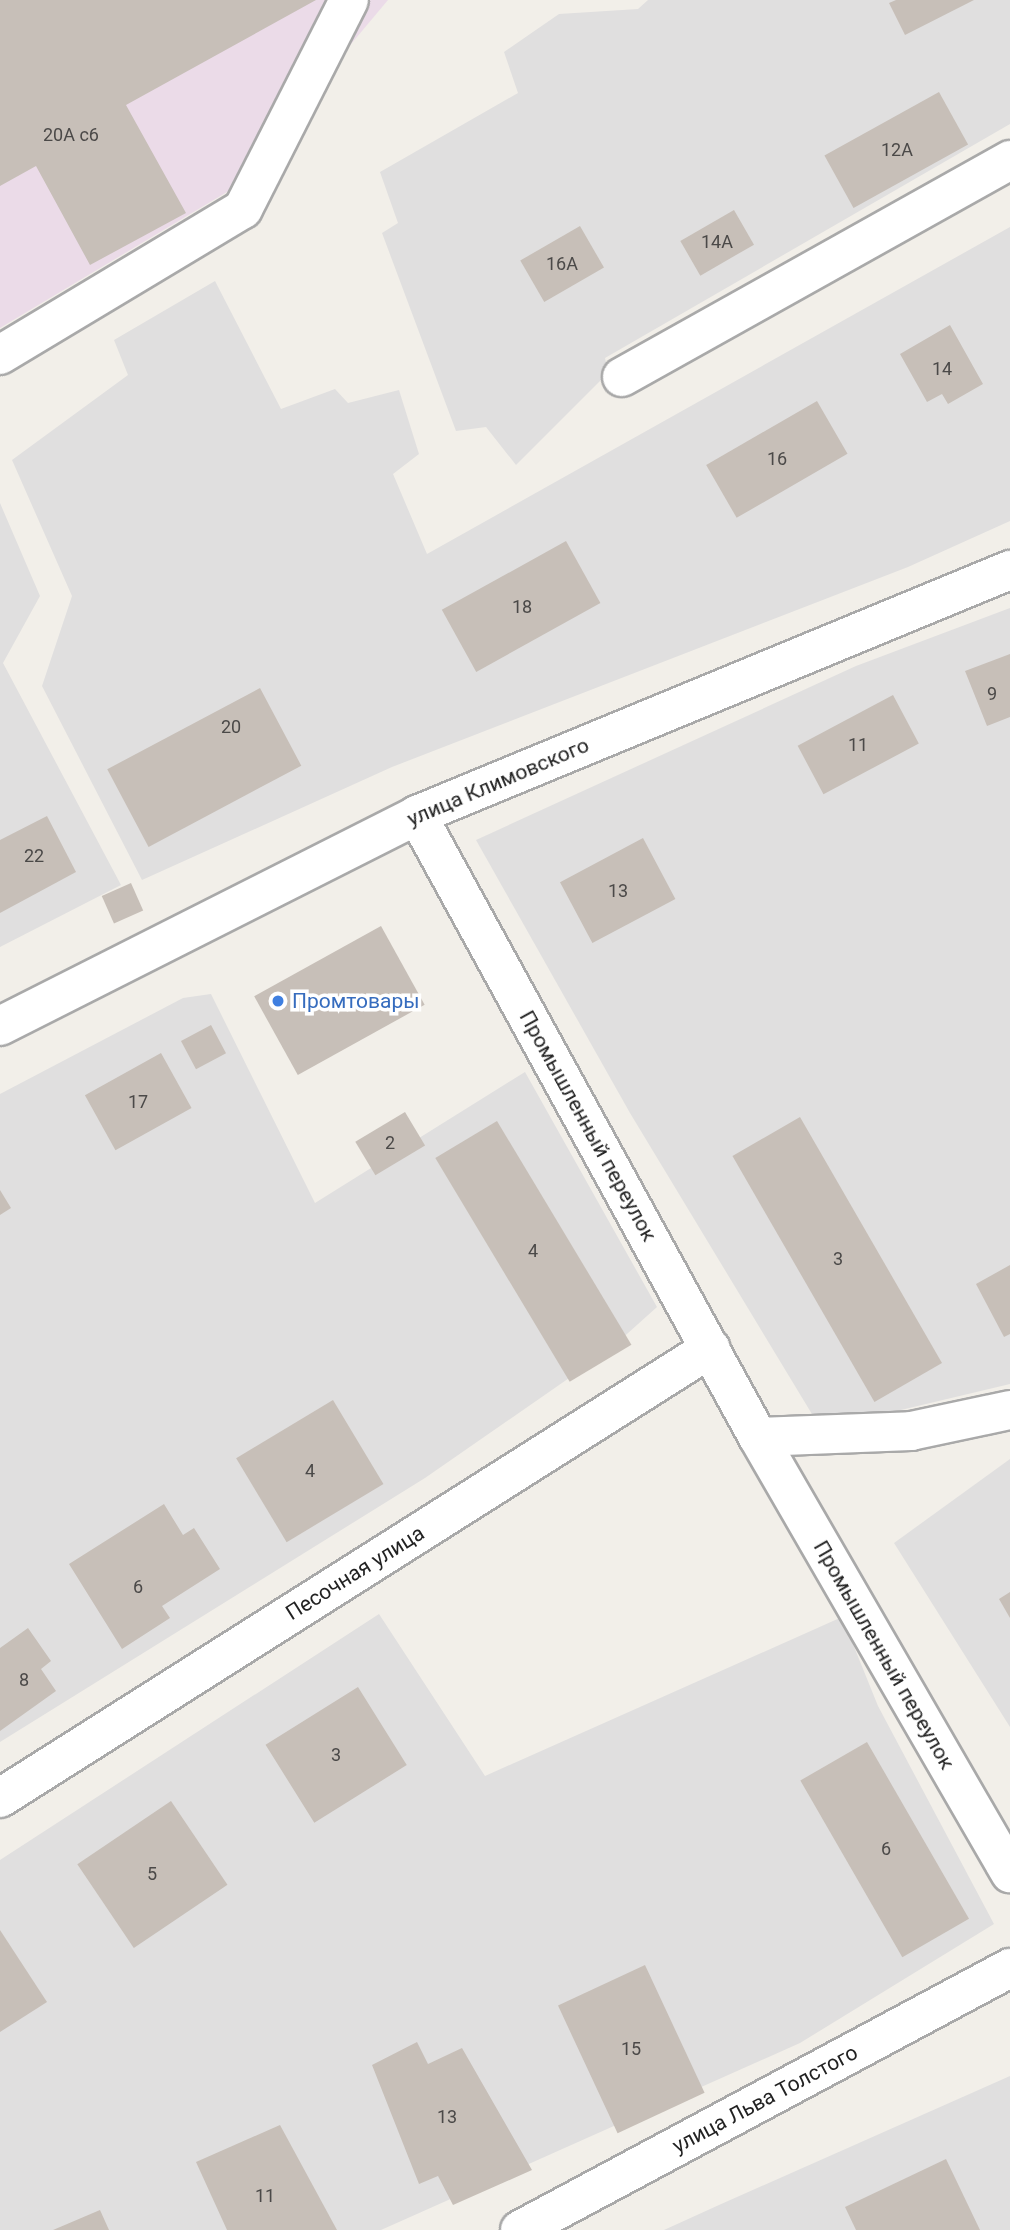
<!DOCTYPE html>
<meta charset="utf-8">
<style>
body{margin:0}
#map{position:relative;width:1010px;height:2230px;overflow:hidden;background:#f2efe9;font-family:Roboto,sans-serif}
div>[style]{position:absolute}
.residential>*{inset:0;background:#e0dfdf}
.industrial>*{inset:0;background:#ebdbe8}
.building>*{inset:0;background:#c7bfb8;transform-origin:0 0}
.roads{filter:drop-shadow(2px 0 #a9a9a9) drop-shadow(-2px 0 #a9a9a9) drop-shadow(0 2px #a9a9a9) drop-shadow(0 -2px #a9a9a9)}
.minor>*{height:38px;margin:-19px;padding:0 19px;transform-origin:19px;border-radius:19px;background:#fff}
.dots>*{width:19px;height:19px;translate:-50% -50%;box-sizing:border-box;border:4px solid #fff;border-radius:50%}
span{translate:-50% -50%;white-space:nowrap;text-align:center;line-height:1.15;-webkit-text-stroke:7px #fff;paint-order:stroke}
.number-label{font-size:18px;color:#4b4948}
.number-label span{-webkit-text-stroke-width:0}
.street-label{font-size:21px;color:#222}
.shop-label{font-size:21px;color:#366cbe}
.left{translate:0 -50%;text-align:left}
</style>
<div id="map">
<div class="residential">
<div style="clip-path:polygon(648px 0,1010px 0,1010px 124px,605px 358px,608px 373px,516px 465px,486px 427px,456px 431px,382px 233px,398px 223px,380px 172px,518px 93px,504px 52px,559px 14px,638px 9px)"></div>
<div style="clip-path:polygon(1010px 227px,1010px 521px,908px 567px,392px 767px,142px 880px,42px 686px,72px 596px,12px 460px,128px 375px,114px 340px,215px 281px,281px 409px,335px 389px,348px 403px,399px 390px,419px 454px,393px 474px,427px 554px)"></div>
<div style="clip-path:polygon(0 503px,40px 596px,3px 663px,121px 885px,0 947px)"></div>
<div style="clip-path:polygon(1010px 608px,1010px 1384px,821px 1429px,630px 1113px,476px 840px,856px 666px)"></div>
<div style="clip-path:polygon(211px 994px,315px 1203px,525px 1072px,657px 1307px,608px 1351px,425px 1478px,0 1742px,0 1094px,183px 998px)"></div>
<div style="clip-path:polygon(1010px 1459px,1010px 1727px,894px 1543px)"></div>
<div style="clip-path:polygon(379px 1614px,485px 1776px,842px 1617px,878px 1706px,994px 1924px,800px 2043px,381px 2230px,0 2230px,0 1860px)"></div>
<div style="clip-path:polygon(1010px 2076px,1010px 2230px,664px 2230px,719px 2205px)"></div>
</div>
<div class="industrial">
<div style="clip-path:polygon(0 0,388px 0,227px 192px,0 328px)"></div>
</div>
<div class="building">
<div style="clip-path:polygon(0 0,316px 0,126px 105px,186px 213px,90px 265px,36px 166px,0 186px)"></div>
<div style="clip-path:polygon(896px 0,974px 0,905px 35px,889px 3px)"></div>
<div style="left:939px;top:92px;width:60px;height:131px;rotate:61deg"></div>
<div style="left:734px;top:210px;width:40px;height:62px;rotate:60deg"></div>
<div style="left:580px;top:226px;width:48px;height:69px;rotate:60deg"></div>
<div style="clip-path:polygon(950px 325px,983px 384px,948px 404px,942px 394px,927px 402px,900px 354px)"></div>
<div style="left:817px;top:401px;width:61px;height:128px;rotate:60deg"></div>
<div style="left:566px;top:541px;width:71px;height:142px;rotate:61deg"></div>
<div style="clip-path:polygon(1010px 654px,1010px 717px,987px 726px,965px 671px)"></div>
<div style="left:260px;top:688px;width:88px;height:173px;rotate:62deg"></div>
<div style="left:893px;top:695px;width:55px;height:108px;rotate:62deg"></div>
<div style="clip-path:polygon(47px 816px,76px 872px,0 913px,0 840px)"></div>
<div style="left:643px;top:838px;width:69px;height:94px;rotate:62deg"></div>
<div style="left:131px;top:883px;width:30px;height:32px;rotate:66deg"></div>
<div style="left:381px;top:926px;width:90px;height:145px;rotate:61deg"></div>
<div style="left:211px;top:1025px;width:32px;height:34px;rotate:62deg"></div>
<div style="left:161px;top:1053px;width:63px;height:87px;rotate:61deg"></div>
<div style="left:405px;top:1112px;width:39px;height:58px;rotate:59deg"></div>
<div style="left:800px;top:1117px;width:284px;height:78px;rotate:60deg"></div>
<div style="left:497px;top:1121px;width:261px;height:72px;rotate:59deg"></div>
<div style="clip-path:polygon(0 1190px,11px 1208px,0 1215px)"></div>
<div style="clip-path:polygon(1010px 1265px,1010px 1334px,1004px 1337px,976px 1284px)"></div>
<div style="left:333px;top:1400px;width:98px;height:113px;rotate:59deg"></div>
<div style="clip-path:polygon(164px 1504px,183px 1535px,194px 1528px,220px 1569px,162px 1606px,170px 1618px,122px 1649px,69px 1564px)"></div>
<div style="clip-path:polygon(1010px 1592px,1010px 1618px,999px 1599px)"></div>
<div style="clip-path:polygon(28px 1628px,51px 1661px,41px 1669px,56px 1691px,0 1731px,0 1648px)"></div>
<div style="left:358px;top:1687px;width:92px;height:109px;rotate:58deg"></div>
<div style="left:867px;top:1742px;width:204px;height:77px;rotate:60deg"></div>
<div style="left:171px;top:1801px;width:101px;height:113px;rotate:56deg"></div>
<div style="clip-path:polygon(0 1930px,47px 2002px,0 2032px)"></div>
<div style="left:645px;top:1965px;width:141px;height:96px;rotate:65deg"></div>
<div style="clip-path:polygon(417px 2042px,428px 2064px,462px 2048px,532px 2170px,453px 2205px,438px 2176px,419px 2184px,372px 2065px)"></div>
<div style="clip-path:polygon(280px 2125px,337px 2230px,227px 2230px,196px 2162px)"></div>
<div style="clip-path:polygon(946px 2159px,980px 2230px,856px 2230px,845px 2207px)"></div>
<div style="clip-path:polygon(100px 2210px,109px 2230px,53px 2230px)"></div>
</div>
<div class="roads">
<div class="minor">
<div style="left:0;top:355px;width:283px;rotate:-31deg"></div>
<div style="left:243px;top:209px;width:234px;rotate:-63.1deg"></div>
<div style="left:622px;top:377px;width:445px;rotate:-29.2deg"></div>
<div style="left:417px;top:815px;width:709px;rotate:61.27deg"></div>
<div style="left:758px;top:1437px;width:153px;rotate:-2.2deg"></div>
<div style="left:911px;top:1431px;width:101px;rotate:-12deg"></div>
<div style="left:0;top:1026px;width:467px;rotate:-26.8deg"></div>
<div style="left:417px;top:815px;width:642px;rotate:-22.45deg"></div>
<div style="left:758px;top:1437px;width:504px;rotate:59.97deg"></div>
<div style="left:0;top:1798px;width:841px;rotate:-32.33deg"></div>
<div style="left:520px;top:2230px;width:556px;rotate:-28.13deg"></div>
</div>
</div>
<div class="dots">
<div style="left:278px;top:1001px;background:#3f7fe0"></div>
</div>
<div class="number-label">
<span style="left:71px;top:135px">20А с6</span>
<span style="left:897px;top:150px">12А</span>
<span style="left:717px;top:242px">14А</span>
<span style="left:562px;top:264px">16А</span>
<span style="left:942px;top:369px">14</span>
<span style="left:777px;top:459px">16</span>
<span style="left:522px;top:607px">18</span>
<span style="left:992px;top:694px">9</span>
<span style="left:231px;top:727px">20</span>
<span style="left:858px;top:745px">11</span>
<span style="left:34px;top:856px">22</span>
<span style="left:618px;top:891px">13</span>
<span style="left:138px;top:1102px">17</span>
<span style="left:390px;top:1143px">2</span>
<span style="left:533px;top:1251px">4</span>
<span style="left:838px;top:1259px">3</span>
<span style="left:310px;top:1471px">4</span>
<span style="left:138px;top:1587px">6</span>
<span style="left:24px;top:1680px">8</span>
<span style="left:336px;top:1755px">3</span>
<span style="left:886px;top:1849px">6</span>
<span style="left:152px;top:1874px">5</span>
<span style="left:631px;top:2049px">15</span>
<span style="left:447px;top:2117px">13</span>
<span style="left:265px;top:2196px">11</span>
</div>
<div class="street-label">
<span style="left:498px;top:782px;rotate:-23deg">улица Климовского</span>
<span style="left:588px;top:1126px;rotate:61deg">Промышленный переулок</span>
<span style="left:355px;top:1573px;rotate:-32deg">Песочная улица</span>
<span style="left:884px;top:1655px;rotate:60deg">Промышленный переулок</span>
<span style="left:765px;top:2099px;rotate:-28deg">улица Льва Толстого</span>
</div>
<div class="shop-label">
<span class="left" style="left:292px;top:1001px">Промтовары</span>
</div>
</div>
